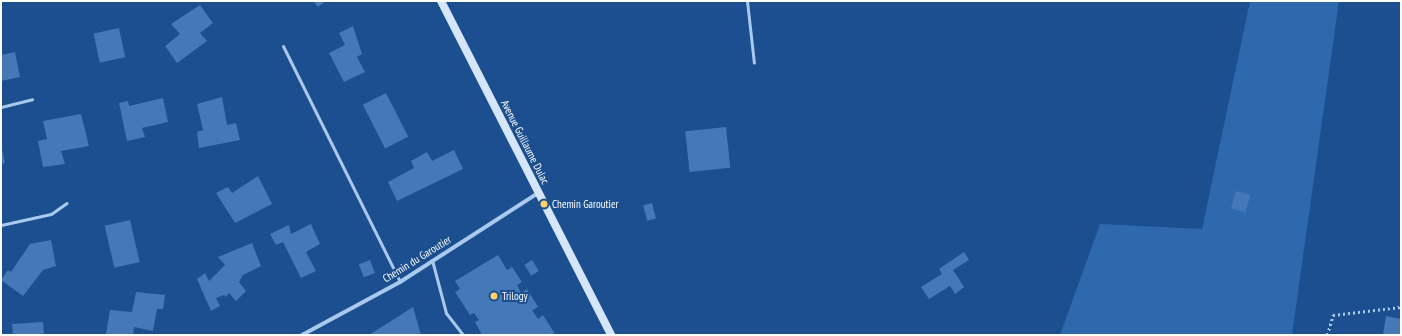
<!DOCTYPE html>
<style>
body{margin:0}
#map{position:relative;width:1402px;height:336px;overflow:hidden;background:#1b4f8f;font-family:"PT Sans Narrow",sans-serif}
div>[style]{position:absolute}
.green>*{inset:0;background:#2e69ad}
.building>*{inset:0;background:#4478b7;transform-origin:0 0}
.path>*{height:2.5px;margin-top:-1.25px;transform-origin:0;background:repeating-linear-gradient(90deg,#a9c9ee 0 2px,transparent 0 5px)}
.service>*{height:3px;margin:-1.5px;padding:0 1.5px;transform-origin:1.5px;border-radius:1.5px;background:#a9c9ee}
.minor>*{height:4px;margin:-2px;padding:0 2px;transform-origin:2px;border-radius:2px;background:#a9c9ee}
.secondary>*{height:8px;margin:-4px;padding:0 4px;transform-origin:4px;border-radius:4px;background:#d6e6fa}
.dots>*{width:11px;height:11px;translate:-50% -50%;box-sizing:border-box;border:2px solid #1b4f8f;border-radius:50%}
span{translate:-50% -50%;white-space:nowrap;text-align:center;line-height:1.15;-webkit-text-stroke:4px #1b4f8f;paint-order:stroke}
.street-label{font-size:11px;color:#fff}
.poi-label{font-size:11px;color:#fff}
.left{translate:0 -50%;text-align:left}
.frame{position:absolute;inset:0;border:2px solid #fff;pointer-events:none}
</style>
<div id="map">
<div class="green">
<div style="clip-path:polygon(1250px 1px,1339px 1px,1292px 335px,1060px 335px,1100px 224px,1202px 229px)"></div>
</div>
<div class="building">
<div style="clip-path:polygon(313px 1px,326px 1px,318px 7px)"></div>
<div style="clip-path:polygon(200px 5px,213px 23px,200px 33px,207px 41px,177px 63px,165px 46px,180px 34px,171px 24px)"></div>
<div style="clip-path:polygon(353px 26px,362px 54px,357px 57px,365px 72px,344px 82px,329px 53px,345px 45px,339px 33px)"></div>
<div style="left:119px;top:28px;width:30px;height:26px;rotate:78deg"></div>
<div style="clip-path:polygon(15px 52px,20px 77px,1px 81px,1px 55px)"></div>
<div style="left:386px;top:93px;width:49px;height:26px;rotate:63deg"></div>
<div style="clip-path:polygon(222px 97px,227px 125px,236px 123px,240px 140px,199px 148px,197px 132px,203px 130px,197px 104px)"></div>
<div style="clip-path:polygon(163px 98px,168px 122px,142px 128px,145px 137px,127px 141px,119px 103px,128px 101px,129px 106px)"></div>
<div style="clip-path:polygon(81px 114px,89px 146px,61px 151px,65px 164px,43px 167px,38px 141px,47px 139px,43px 121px)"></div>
<div style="left:726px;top:127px;width:41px;height:41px;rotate:84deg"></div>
<div style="clip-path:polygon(1px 145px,5px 163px,1px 164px)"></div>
<div style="clip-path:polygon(454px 150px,463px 169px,397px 201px,388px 182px,414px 168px,411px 161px,427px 152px,432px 161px)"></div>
<div style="clip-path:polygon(258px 176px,272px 204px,235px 223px,216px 193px,228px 187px,232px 193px)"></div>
<div style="left:1236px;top:191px;width:15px;height:18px;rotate:16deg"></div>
<div style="left:652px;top:203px;width:16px;height:9px;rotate:76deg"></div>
<div style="left:130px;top:220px;width:43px;height:26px;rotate:77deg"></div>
<div style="clip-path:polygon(311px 224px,320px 244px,306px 252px,316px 271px,301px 278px,283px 242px,276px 245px,270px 234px,289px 225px,291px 234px)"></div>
<div style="clip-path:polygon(51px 240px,56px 266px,43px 270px,23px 296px,1px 280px,8px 270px,11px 272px,30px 244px)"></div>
<div style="clip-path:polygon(252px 243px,261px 266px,243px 275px,239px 282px,246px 291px,236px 301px,229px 293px,226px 297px,224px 295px,216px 298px,220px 306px,211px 311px,197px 279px,205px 273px,209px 281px,225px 265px,218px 257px)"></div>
<div style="clip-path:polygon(964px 252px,969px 260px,953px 270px,964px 287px,955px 294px,950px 286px,929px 299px,921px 287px,942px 274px,939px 269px)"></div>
<div style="clip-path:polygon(498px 255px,507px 270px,512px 267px,522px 282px,517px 285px,521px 293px,527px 289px,538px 307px,532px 310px,538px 319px,543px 315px,555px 334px,482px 335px,475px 322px,479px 320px,474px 313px,470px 315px,455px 292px,460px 289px,455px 281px)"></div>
<div style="left:370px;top:260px;width:14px;height:12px;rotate:69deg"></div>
<div style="left:532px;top:260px;width:13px;height:9px;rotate:58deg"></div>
<div style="clip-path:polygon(136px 292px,165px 295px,163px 309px,157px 309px,153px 331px,134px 327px,133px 335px,106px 334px,110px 310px,132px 312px)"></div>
<div style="clip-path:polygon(413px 307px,421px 335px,369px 335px)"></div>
<div style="clip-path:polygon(1386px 316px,1401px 319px,1401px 335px,1383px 335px)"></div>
<div style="clip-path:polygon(43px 322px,44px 335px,13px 335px,12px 324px)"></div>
</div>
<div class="path">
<div style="left:1327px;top:335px;width:21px;rotate:-73deg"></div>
<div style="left:1333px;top:315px;width:68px;rotate:-6.7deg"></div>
</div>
<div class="service">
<div style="left:747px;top:1px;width:62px;rotate:83.6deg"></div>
<div style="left:283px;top:46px;width:263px;rotate:63.6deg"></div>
<div style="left:1px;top:107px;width:32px;rotate:-14deg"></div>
<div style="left:1px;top:225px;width:51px;rotate:-12.4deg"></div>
<div style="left:51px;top:214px;width:19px;rotate:-35deg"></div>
<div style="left:432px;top:260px;width:55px;rotate:75.2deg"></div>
<div style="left:446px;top:313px;width:28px;rotate:52deg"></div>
</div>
<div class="minor">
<div style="left:302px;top:335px;width:111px;rotate:-28.4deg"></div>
<div style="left:400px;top:282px;width:164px;rotate:-32.8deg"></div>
</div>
<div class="secondary">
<div style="left:441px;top:1px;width:375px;rotate:63deg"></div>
</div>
<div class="dots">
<div style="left:544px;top:204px;background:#ffd166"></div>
<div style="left:494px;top:296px;background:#ffd166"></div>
</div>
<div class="street-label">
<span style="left:525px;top:142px;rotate:63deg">Avenue Guillaume Dulac</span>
<span style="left:417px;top:259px;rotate:-32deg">Chemin du Garoutier</span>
</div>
<div class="poi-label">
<span class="left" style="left:552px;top:204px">Chemin Garoutier</span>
<span class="left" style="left:502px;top:296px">Trilogy</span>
</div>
<div class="frame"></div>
</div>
